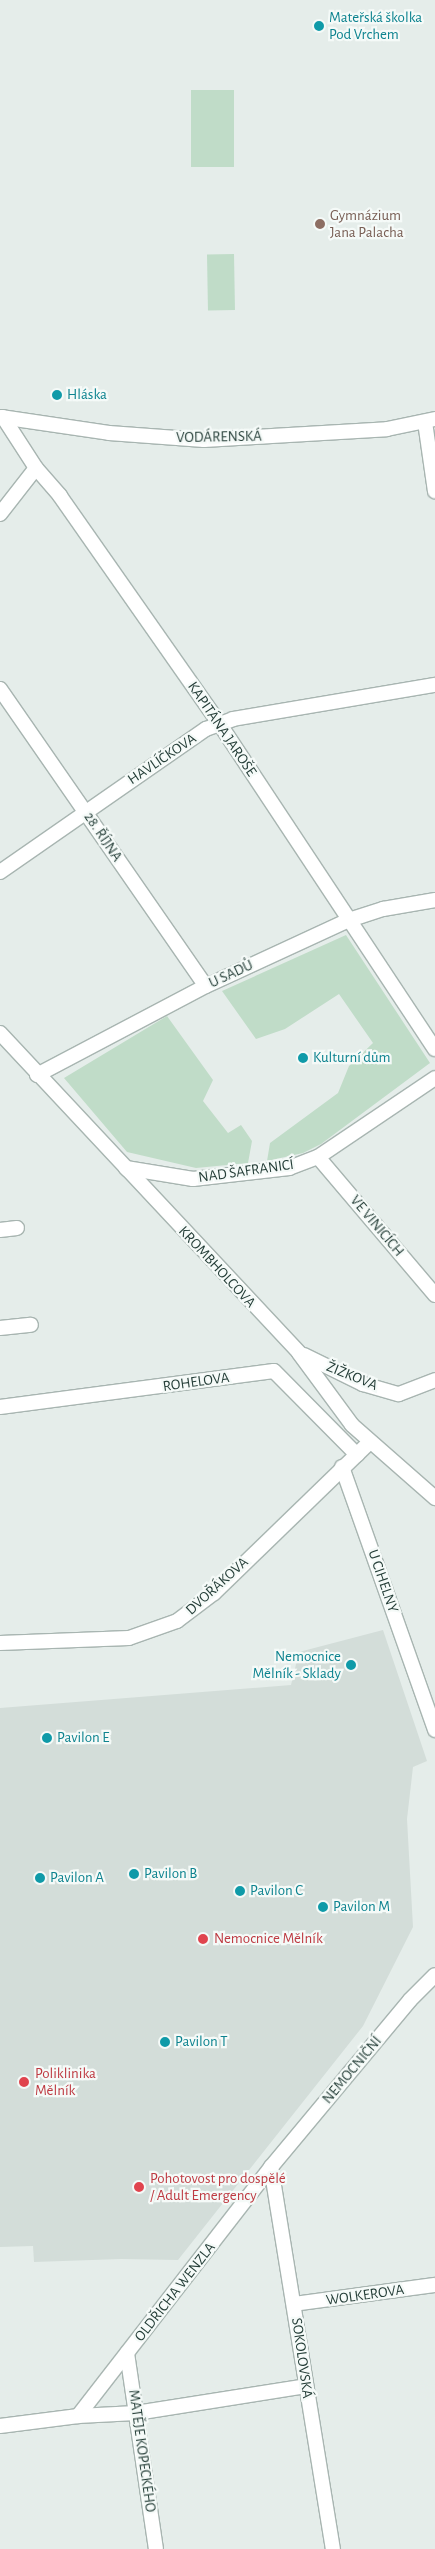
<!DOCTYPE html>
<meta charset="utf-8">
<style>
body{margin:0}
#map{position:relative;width:435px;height:2549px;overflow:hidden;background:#e5edea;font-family:"Alegreya Sans",sans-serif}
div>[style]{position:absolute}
.built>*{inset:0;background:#d3ddd9}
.green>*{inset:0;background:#c0dcc8;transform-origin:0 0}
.roads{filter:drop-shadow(1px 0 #a8b5b1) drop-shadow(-1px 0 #a8b5b1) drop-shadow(0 1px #a8b5b1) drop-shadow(0 -1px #a8b5b1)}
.minor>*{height:14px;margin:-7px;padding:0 7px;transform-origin:7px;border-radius:7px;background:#fff}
.dots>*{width:14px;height:14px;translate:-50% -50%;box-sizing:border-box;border:2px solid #f5faf8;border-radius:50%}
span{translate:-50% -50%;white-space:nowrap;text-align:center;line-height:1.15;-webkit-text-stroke:4.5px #f5faf8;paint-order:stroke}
.culture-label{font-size:15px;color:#0d838f}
.left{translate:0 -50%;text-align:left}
.right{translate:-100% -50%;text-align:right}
.education-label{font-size:15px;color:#785e54}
.street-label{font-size:15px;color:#253e38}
.health-label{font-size:15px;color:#be3a42}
</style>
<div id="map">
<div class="built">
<div style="clip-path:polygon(383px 1630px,427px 1761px,413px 1767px,407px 1819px,413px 1927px,363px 2026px,178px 2260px,121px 2259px,34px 2262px,33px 2246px,0 2247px,0 1708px,291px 1685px,299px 1652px)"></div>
</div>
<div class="green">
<div style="left:191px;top:90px;width:43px;height:77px"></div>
<div style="left:234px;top:254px;width:56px;height:27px;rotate:89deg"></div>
<div style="clip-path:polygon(346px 935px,430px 1063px,321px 1144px,303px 1153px,267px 1161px,270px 1143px,338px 1093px,349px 1066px,373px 1043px,339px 994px,285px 1029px,256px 1039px,222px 991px)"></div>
<div style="clip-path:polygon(167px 1016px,213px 1080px,203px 1101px,228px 1133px,241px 1125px,252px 1141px,248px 1163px,196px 1168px,127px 1152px,64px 1078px)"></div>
</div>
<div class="roads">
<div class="minor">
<div style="left:1px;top:417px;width:109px;rotate:8.4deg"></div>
<div style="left:109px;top:433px;width:95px;rotate:4.2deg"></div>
<div style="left:204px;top:440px;width:183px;rotate:-3.4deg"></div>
<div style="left:387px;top:429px;width:49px;rotate:-11.8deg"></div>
<div style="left:3px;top:417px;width:61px;rotate:57.1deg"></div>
<div style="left:36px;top:468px;width:37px;rotate:49deg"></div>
<div style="left:60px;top:496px;width:277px;rotate:55deg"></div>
<div style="left:219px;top:723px;width:391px;rotate:56.5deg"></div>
<div style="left:425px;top:422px;width:70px;rotate:81.8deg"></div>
<div style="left:0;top:514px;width:58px;rotate:-52deg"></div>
<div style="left:0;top:689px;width:361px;rotate:55.3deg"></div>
<div style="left:0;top:872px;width:251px;rotate:-34.8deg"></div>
<div style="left:206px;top:729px;width:29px;rotate:-20deg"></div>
<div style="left:233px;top:719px;width:205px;rotate:-9.6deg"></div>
<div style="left:0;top:1033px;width:438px;rotate:46.9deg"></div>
<div style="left:299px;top:1353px;width:89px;rotate:53.6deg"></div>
<div style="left:352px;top:1425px;width:111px;rotate:41.3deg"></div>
<div style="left:37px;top:1075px;width:191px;rotate:-27.8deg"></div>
<div style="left:206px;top:986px;width:157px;rotate:-24.8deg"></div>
<div style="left:349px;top:920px;width:36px;rotate:-18deg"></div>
<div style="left:383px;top:909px;width:53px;rotate:-9.8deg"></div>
<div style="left:318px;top:1157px;width:181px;rotate:49.7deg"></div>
<div style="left:128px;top:1170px;width:3px;rotate:-135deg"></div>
<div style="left:126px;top:1168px;width:68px;rotate:9.3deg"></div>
<div style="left:193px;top:1179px;width:97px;rotate:-6.5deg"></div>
<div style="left:289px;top:1168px;width:31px;rotate:-21deg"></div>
<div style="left:318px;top:1157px;width:141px;rotate:-34deg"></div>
<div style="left:0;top:1230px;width:17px;rotate:-7deg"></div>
<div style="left:0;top:1328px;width:31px;rotate:-6deg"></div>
<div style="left:304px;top:1355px;width:66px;rotate:26.2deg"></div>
<div style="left:363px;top:1384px;width:37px;rotate:16deg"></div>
<div style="left:399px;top:1394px;width:39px;rotate:-21deg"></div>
<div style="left:0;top:1407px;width:276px;rotate:-7.5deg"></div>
<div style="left:274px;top:1371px;width:118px;rotate:45.3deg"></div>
<div style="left:342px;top:1467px;width:279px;rotate:70.5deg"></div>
<div style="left:0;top:1643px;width:129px;rotate:-2.2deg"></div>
<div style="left:129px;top:1638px;width:51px;rotate:-19.5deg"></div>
<div style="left:177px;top:1621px;width:46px;rotate:-37.1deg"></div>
<div style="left:214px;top:1593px;width:217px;rotate:-44.1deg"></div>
<div style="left:271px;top:2167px;width:387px;rotate:80.8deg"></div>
<div style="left:294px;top:2304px;width:142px;rotate:-7.7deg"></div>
<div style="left:127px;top:2353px;width:198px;rotate:81.6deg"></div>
<div style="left:78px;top:2416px;width:58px;rotate:-3deg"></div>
<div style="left:136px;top:2413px;width:172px;rotate:-9deg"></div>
<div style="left:0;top:2426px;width:79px;rotate:-7.3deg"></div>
<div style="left:78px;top:2416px;width:315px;rotate:-52.2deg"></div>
<div style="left:271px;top:2167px;width:217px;rotate:-50.2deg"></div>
<div style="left:410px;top:2000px;width:35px;rotate:-45deg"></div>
</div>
</div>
<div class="dots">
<div style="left:319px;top:26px;background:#0f9aa8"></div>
<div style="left:320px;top:224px;background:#8d6e63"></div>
<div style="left:57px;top:395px;background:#0f9aa8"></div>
<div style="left:303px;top:1058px;background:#0f9aa8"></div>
<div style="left:351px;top:1665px;background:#0f9aa8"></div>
<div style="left:47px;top:1738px;background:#0f9aa8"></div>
<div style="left:134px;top:1874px;background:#0f9aa8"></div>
<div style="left:40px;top:1878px;background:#0f9aa8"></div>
<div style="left:240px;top:1891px;background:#0f9aa8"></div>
<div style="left:323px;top:1907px;background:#0f9aa8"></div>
<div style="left:203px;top:1939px;background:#e0444e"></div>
<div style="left:165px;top:2042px;background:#0f9aa8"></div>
<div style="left:24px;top:2082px;background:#e0444e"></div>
<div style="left:139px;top:2187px;background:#e0444e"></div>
</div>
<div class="culture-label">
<span class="left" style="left:329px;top:26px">Mateřská školka<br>Pod Vrchem</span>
<span class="left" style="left:67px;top:395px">Hláska</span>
<span class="left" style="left:313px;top:1058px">Kulturní dům</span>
<span class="right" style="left:341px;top:1665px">Nemocnice<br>Mělník - Sklady</span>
<span class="left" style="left:57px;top:1738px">Pavilon E</span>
<span class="left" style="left:144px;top:1874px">Pavilon B</span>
<span class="left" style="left:50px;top:1878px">Pavilon A</span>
<span class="left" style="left:250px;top:1891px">Pavilon C</span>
<span class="left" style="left:333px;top:1907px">Pavilon M</span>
<span class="left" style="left:175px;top:2042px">Pavilon T</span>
</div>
<div class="education-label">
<span class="left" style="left:330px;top:224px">Gymnázium<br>Jana Palacha</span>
</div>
<div class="street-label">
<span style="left:219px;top:437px;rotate:-1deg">VODÁRENSKÁ</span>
<span style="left:222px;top:729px;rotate:56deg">KAPITÁNA JAROŠE</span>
<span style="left:162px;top:759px;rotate:-34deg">HAVLÍČKOVA</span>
<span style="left:103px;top:837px;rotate:56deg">28. ŘÍJNA</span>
<span style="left:231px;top:974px;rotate:-25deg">U SADŮ</span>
<span style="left:246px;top:1171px;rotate:-8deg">NAD ŠAFRANICÍ</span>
<span style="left:377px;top:1226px;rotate:50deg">VE VINICÍCH</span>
<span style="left:217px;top:1267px;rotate:47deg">KROMBHOLCOVA</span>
<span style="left:352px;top:1376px;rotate:22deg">ŽIŽKOVA</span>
<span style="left:196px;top:1382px;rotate:-8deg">ROHELOVA</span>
<span style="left:383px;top:1581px;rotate:71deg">U CIHELNY</span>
<span style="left:217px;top:1586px;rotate:-42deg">DVOŘÁKOVA</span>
<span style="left:352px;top:2070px;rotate:-50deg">NEMOCNIČNÍ</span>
<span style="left:175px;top:2292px;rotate:-52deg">OLDŘICHA WENZLA</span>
<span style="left:365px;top:2295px;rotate:-8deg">WOLKEROVA</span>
<span style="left:302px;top:2358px;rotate:82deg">SOKOLOVSKÁ</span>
<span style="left:142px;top:2451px;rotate:82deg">MATĚJE KOPECKÉHO</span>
</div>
<div class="health-label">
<span class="left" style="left:214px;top:1939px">Nemocnice Mělník</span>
<span class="left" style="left:35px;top:2082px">Poliklinika<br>Mělník</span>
<span class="left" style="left:150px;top:2187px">Pohotovost pro dospělé<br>/ Adult Emergency</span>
</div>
</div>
